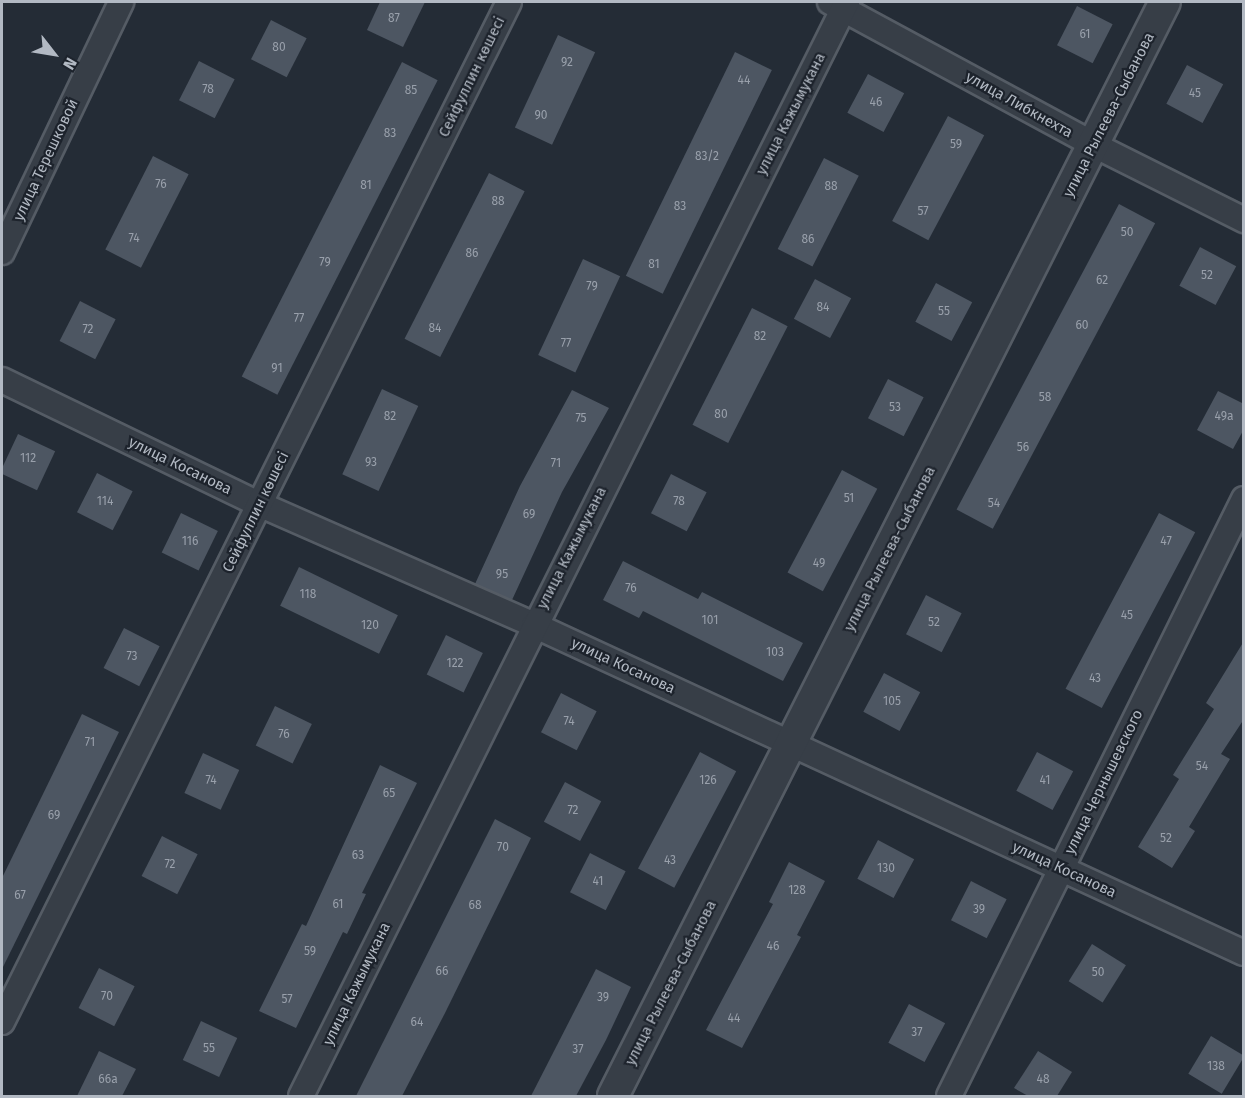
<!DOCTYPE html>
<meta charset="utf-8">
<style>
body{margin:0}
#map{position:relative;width:1245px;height:1098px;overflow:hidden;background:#242c36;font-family:"Fira Sans",sans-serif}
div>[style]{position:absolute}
.building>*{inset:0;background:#4d5662;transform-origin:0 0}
.roads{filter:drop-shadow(2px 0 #555c65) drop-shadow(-2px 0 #555c65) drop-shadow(0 2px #555c65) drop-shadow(0 -2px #555c65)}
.minor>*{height:24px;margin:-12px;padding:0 12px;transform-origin:12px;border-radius:12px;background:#373e47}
.tertiary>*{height:30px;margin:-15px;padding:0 15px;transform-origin:15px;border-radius:15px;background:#373e47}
span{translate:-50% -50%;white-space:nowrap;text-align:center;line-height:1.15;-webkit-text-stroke:4.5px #1d232c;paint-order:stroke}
.number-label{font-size:12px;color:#99a0ab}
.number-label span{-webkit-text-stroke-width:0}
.street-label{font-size:15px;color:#b2b9c3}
.frame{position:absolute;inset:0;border:3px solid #b2b9c3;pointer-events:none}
.north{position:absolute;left:24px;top:24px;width:60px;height:60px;-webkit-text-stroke:4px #1d232c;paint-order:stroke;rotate:121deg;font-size:16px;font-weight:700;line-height:24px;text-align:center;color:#b2b9c3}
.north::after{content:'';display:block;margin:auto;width:21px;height:27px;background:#b2b9c3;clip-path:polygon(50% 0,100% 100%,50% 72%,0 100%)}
</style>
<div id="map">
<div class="building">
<div style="clip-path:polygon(380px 2px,425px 2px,403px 47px,367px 30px)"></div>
<div style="left:1077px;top:6px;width:40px;height:44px;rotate:27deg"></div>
<div style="left:271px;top:20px;width:40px;height:44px;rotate:27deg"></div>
<div style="left:558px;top:35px;width:41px;height:102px;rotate:25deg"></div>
<div style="left:735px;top:52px;width:41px;height:249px;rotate:26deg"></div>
<div style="left:199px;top:61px;width:40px;height:44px;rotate:27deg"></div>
<div style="left:402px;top:62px;width:40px;height:353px;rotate:27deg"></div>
<div style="left:1187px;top:65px;width:41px;height:44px;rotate:28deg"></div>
<div style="left:868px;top:74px;width:41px;height:44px;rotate:28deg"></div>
<div style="left:948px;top:116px;width:41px;height:119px;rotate:28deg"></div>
<div style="left:153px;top:156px;width:40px;height:105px;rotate:27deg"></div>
<div style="left:824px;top:158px;width:39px;height:102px;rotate:27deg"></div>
<div style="left:489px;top:173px;width:40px;height:186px;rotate:27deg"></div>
<div style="left:1119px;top:204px;width:41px;height:346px;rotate:28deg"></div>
<div style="left:1200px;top:247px;width:41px;height:44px;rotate:28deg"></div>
<div style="left:583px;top:259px;width:41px;height:106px;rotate:25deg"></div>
<div style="left:815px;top:279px;width:41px;height:45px;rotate:28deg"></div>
<div style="left:936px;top:283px;width:41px;height:44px;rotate:28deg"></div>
<div style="left:80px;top:301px;width:40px;height:45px;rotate:27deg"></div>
<div style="left:752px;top:308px;width:40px;height:131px;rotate:27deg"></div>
<div style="left:888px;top:379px;width:40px;height:44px;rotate:27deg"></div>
<div style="left:382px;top:389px;width:40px;height:94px;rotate:25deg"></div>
<div style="clip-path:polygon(572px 390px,609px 408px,562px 492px,512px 600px,475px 584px,520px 486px)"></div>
<div style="clip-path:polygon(1218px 391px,1244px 404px,1244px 429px,1233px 449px,1197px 430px)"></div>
<div style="left:18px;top:434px;width:41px;height:43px;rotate:25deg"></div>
<div style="left:842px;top:470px;width:40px;height:116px;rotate:28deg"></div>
<div style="left:97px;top:473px;width:40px;height:44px;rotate:27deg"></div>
<div style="left:671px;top:474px;width:40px;height:44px;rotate:27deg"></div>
<div style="left:181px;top:513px;width:41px;height:44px;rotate:26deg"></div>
<div style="left:1159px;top:513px;width:41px;height:199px;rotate:28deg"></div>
<div style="clip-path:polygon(623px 561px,698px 599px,702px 592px,803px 643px,783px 681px,643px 611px,639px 618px,603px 600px)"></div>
<div style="left:299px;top:567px;width:110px;height:43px;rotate:26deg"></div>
<div style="left:926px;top:595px;width:40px;height:44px;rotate:27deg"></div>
<div style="left:124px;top:628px;width:40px;height:45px;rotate:27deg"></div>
<div style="left:446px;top:635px;width:41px;height:44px;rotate:26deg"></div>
<div style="clip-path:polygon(1244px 641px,1244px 719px,1221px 754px,1230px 759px,1189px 827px,1195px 831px,1172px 868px,1138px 847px,1179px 779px,1173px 775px,1214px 709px,1206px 703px)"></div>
<div style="left:884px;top:673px;width:41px;height:44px;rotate:28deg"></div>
<div style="left:561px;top:693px;width:40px;height:44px;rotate:27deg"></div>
<div style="left:275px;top:706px;width:41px;height:44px;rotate:26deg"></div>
<div style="clip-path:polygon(82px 714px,119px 732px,2px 969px,2px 878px)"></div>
<div style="left:700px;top:752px;width:41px;height:132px;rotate:28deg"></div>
<div style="left:1037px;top:752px;width:41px;height:44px;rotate:28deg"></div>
<div style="left:203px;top:753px;width:40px;height:44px;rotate:25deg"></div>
<div style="clip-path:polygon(380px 765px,417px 783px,362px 893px,366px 894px,347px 934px,343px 932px,296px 1028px,259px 1011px,302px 924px,306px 926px)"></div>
<div style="left:565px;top:782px;width:41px;height:45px;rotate:28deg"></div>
<div style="clip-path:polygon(495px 819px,531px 838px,445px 1013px,402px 1096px,356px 1096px)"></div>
<div style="left:162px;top:836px;width:40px;height:45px;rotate:27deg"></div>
<div style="left:878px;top:840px;width:41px;height:44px;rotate:28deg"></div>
<div style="left:590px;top:853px;width:40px;height:44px;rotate:27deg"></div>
<div style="clip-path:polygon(789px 862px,825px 881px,797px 935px,801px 937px,742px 1048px,706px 1030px,773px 904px,769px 902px)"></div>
<div style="left:971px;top:881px;width:40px;height:44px;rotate:27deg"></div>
<div style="left:1092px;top:944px;width:40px;height:44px;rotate:32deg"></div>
<div style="left:99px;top:968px;width:40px;height:45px;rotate:27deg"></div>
<div style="clip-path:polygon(596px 969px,631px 987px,606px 1040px,576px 1096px,531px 1096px)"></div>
<div style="left:909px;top:1004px;width:41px;height:44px;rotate:28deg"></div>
<div style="left:201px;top:1021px;width:40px;height:43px;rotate:25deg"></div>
<div style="left:1211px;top:1036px;width:39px;height:44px;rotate:31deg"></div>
<div style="clip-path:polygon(99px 1051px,136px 1069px,122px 1096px,77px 1096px)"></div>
<div style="clip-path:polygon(1038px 1051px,1072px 1072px,1057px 1096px,1028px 1096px,1014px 1088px)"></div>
</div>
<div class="roads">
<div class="minor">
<div style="left:830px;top:2px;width:300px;rotate:28.4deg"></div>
<div style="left:1094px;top:145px;width:168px;rotate:26.6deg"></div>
<div style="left:2px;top:252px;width:277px;rotate:-64.5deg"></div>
<div style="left:2px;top:380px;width:285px;rotate:25.8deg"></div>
<div style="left:259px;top:504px;width:300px;rotate:23.7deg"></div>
<div style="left:534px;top:625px;width:782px;rotate:24.8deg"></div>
<div style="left:2px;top:1022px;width:1139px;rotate:-63.57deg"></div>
<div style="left:301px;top:1096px;width:1223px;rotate:-63.48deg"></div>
<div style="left:949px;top:1096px;width:666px;rotate:-63.7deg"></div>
</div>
<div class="tertiary">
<div style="left:613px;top:1096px;width:1225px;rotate:-63.23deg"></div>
</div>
</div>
<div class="number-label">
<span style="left:394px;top:19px">87</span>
<span style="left:1085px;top:35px">61</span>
<span style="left:279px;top:48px">80</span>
<span style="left:567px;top:63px">92</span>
<span style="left:744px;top:81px">44</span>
<span style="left:208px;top:90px">78</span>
<span style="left:411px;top:91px">85</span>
<span style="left:1195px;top:94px">45</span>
<span style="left:876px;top:103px">46</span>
<span style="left:541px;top:116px">90</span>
<span style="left:390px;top:134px">83</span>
<span style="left:956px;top:145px">59</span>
<span style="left:707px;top:157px">83/2</span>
<span style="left:161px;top:185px">76</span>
<span style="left:366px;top:186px">81</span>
<span style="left:831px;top:187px">88</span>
<span style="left:498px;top:202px">88</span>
<span style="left:680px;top:207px">83</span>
<span style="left:923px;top:212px">57</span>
<span style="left:1127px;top:233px">50</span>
<span style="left:134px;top:239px">74</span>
<span style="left:808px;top:240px">86</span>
<span style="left:472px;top:254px">86</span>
<span style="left:325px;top:263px">79</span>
<span style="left:654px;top:265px">81</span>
<span style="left:1207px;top:276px">52</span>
<span style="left:1102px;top:281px">62</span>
<span style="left:592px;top:287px">79</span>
<span style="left:823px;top:308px">84</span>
<span style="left:944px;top:312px">55</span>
<span style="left:299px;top:319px">77</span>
<span style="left:1082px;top:326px">60</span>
<span style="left:435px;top:329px">84</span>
<span style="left:88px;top:330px">72</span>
<span style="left:760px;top:337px">82</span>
<span style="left:566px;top:344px">77</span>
<span style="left:277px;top:369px">91</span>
<span style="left:1045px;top:398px">58</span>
<span style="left:895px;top:408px">53</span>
<span style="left:721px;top:415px">80</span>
<span style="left:390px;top:417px">82</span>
<span style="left:1224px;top:417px">49а</span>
<span style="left:581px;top:419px">75</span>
<span style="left:1023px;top:448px">56</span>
<span style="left:28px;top:459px">112</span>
<span style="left:371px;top:463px">93</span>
<span style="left:556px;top:464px">71</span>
<span style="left:849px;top:499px">51</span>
<span style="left:105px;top:502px">114</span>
<span style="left:679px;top:502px">78</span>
<span style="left:994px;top:504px">54</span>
<span style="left:529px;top:515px">69</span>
<span style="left:190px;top:542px">116</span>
<span style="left:1166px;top:542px">47</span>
<span style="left:819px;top:564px">49</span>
<span style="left:502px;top:575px">95</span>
<span style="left:631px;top:589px">76</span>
<span style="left:308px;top:595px">118</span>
<span style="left:1127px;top:616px">45</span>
<span style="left:710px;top:621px">101</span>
<span style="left:934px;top:623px">52</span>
<span style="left:370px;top:626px">120</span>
<span style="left:775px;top:653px">103</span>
<span style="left:132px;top:657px">73</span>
<span style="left:455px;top:664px">122</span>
<span style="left:1095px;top:679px">43</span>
<span style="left:892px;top:702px">105</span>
<span style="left:569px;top:722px">74</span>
<span style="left:284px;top:735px">76</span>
<span style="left:90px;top:743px">71</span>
<span style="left:1202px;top:767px">54</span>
<span style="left:211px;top:781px">74</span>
<span style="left:708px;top:781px">126</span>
<span style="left:1045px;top:781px">41</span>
<span style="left:389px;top:794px">65</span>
<span style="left:573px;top:811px">72</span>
<span style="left:54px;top:816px">69</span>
<span style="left:1166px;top:839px">52</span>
<span style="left:503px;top:848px">70</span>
<span style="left:358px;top:856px">63</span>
<span style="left:670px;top:861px">43</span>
<span style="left:170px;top:865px">72</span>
<span style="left:886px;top:869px">130</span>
<span style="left:598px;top:882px">41</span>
<span style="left:797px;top:891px">128</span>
<span style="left:20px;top:896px">67</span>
<span style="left:338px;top:905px">61</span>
<span style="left:475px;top:906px">68</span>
<span style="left:979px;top:910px">39</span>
<span style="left:773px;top:947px">46</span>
<span style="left:310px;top:952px">59</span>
<span style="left:442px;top:972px">66</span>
<span style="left:1098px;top:973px">50</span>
<span style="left:107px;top:997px">70</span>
<span style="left:603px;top:998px">39</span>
<span style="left:287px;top:1000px">57</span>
<span style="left:734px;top:1019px">44</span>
<span style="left:417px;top:1023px">64</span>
<span style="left:917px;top:1033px">37</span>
<span style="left:209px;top:1049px">55</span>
<span style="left:578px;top:1050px">37</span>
<span style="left:1216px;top:1067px">138</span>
<span style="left:108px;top:1080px">66а</span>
<span style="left:1043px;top:1080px">48</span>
</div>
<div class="street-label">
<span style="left:472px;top:77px;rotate:-64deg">Сейфуллин көшесі</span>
<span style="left:1019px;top:105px;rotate:29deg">улица Либкнехта</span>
<span style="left:791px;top:114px;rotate:-63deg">улица Кажымукана</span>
<span style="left:1109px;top:115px;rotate:-63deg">улица Рылеева-Сыбанова</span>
<span style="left:46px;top:160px;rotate:-65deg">улица Терешковой</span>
<span style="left:180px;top:466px;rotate:26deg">улица Косанова</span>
<span style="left:256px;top:512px;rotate:-64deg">Сейфуллин көшесі</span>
<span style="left:572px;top:548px;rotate:-63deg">улица Кажымукана</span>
<span style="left:890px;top:549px;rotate:-63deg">улица Рылеева-Сыбанова</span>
<span style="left:623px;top:666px;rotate:25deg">улица Косанова</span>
<span style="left:1104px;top:782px;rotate:-64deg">улица Чернышевского</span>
<span style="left:1064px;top:870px;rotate:25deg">улица Косанова</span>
<span style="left:671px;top:983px;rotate:-63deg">улица Рылеева-Сыбанова</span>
<span style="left:357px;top:984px;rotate:-64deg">улица Кажымукана</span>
</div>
<div class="frame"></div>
<div class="north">N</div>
</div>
